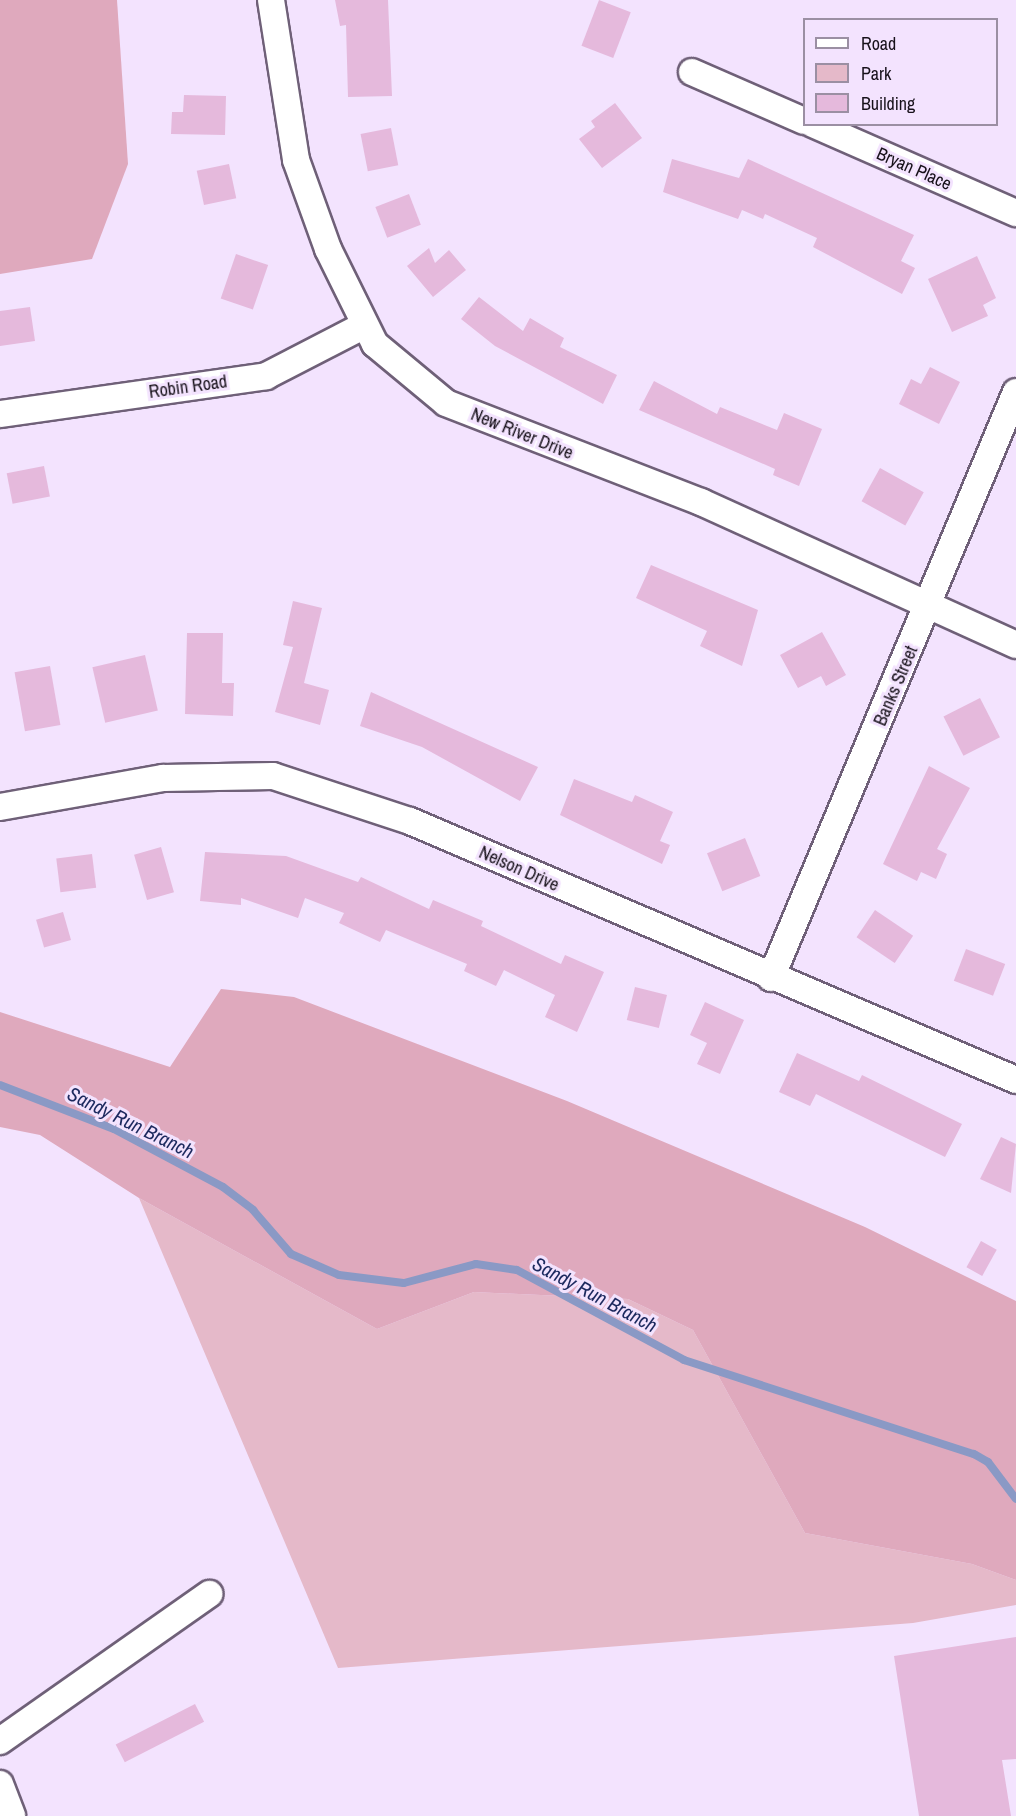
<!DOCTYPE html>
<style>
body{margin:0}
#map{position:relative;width:1016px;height:1816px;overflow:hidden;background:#f3e3fe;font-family:"Archivo Narrow",sans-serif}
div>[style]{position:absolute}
.green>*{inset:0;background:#e5b9c9}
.forest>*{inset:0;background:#dfa9bd}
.stream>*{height:8px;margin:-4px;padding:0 4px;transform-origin:4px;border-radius:4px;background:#8a99c5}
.building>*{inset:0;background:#e5b9dc;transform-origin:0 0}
.roads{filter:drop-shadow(2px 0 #6f6078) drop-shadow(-2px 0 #6f6078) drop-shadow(0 2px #6f6078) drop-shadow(0 -2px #6f6078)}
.minor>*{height:26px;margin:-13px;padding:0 13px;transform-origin:13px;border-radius:13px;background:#fff}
span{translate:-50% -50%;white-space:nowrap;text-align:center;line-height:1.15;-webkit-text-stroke:6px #f3e3fe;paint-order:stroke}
.street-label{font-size:18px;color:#17111a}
.water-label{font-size:20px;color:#1c295e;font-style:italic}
.legend{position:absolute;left:803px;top:18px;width:195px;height:108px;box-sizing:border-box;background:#f3e3fe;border:2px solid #9b8fa3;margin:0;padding:8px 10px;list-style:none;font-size:18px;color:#17111a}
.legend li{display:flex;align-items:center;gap:12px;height:30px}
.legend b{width:30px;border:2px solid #9b8fa3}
</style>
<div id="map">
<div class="green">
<div style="clip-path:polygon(139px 1198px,377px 1329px,474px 1292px,628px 1299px,693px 1330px,805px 1533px,972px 1564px,1016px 1580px,1016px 1605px,913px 1623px,338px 1668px)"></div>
</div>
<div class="forest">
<div style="clip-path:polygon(0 0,117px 0,128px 164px,92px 259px,0 274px)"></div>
<div style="clip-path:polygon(221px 989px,294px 997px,567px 1101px,865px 1227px,1016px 1301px,1016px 1580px,972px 1564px,805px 1533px,693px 1330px,628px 1299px,474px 1292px,377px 1329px,139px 1198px,40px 1135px,0 1127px,0 1012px,170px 1067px)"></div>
</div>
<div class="stream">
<div style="left:0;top:1085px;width:122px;rotate:21.1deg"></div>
<div style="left:114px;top:1129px;width:123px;rotate:28deg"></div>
<div style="left:223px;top:1187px;width:38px;rotate:37deg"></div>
<div style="left:253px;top:1210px;width:58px;rotate:49.2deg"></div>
<div style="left:291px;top:1254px;width:52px;rotate:23.6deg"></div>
<div style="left:339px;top:1275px;width:65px;rotate:7deg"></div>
<div style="left:404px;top:1283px;width:74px;rotate:-14.8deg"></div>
<div style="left:476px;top:1264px;width:41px;rotate:8.3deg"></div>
<div style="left:517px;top:1270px;width:190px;rotate:28.3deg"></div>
<div style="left:684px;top:1360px;width:305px;rotate:18deg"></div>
<div style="left:974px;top:1454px;width:16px;rotate:30deg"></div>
<div style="left:988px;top:1462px;width:46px;rotate:52.9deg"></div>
</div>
<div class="building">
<div style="clip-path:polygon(335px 0,388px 0,392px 96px,348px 97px,346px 25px,340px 26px)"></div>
<div style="left:599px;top:0;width:34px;height:49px;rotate:21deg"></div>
<div style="clip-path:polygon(184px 95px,226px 96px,225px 135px,171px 134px,172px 112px,183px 112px)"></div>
<div style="clip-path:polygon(615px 103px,642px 138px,602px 168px,579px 139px,595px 127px,591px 121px)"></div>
<div style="left:391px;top:128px;width:38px;height:31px;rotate:79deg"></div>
<div style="clip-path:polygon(672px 159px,739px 178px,748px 159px,914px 235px,901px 261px,915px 268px,902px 294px,813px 247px,817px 238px,765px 214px,763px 219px,742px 210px,738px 219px,663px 192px)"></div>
<div style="left:229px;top:164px;width:35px;height:33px;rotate:78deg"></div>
<div style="left:409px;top:194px;width:33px;height:36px;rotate:69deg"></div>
<div style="clip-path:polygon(429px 248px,435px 263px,449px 250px,466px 270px,433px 297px,407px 266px)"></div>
<div style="left:236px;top:254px;width:34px;height:47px;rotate:19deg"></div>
<div style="clip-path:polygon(977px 256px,996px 298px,983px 305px,988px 316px,952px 332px,928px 279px)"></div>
<div style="clip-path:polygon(479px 297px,523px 331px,530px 318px,564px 338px,560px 347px,617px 375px,603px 404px,495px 346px,461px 319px)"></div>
<div style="clip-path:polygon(30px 307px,35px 341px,0 346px,0 311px)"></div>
<div style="clip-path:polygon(930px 367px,960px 382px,939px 424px,899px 404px,911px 379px,921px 384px)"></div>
<div style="clip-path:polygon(654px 381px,717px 414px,720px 407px,777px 430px,784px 413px,822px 429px,799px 486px,773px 475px,775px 469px,639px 410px)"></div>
<div style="left:44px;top:466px;width:31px;height:38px;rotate:79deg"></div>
<div style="left:880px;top:468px;width:50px;height:38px;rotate:29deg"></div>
<div style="clip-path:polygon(651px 565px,758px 610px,742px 666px,700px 646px,707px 631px,636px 598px)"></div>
<div style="clip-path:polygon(293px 601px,322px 608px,304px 683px,329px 690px,320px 725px,275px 712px,293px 647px,283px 645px)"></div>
<div style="clip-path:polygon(822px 632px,846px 675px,826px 686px,821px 676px,798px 688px,780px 655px)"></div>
<div style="clip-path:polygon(187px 633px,223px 633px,222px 683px,234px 683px,233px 716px,185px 714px)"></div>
<div style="left:145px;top:655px;width:57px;height:54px;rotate:77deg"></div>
<div style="left:50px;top:666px;width:60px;height:36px;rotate:80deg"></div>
<div style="clip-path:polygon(371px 692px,538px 767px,520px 801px,422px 747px,360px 726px)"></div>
<div style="left:980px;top:698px;width:44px;height:41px;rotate:63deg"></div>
<div style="clip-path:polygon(929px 766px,970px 788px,937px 849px,947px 854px,936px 879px,921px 872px,917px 881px,883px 864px)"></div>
<div style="clip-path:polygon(574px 779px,632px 802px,635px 795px,673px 812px,660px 841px,670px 845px,662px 864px,560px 815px)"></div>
<div style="left:745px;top:838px;width:41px;height:41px;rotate:68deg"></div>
<div style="left:161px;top:847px;width:47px;height:28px;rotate:74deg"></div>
<div style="clip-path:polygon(205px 852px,286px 856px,358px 882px,361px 877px,429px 909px,433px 900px,483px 921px,481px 926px,561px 964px,565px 955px,604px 972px,577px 1032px,545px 1017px,555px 995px,504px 970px,496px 986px,464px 971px,467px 964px,386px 930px,380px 942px,339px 923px,344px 913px,305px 898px,298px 918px,241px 898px,241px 905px,200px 901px)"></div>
<div style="left:92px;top:854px;width:34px;height:36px;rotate:83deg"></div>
<div style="left:875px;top:910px;width:46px;height:33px;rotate:34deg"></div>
<div style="left:63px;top:912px;width:29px;height:28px;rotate:74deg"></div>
<div style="left:966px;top:949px;width:42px;height:34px;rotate:21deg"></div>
<div style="left:635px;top:987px;width:33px;height:34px;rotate:14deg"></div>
<div style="clip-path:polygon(705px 1002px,744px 1020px,720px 1074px,697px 1064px,707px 1043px,690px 1035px)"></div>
<div style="clip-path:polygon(797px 1053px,859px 1081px,862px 1075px,962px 1124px,945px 1157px,816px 1094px,810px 1106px,779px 1092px)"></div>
<div style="clip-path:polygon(1001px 1137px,1016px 1144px,1011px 1193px,980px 1179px)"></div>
<div style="left:981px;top:1241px;width:18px;height:30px;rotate:29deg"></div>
<div style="clip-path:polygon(1016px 1637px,1016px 1759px,1002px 1760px,1011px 1816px,919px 1816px,894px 1656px)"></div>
<div style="left:195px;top:1704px;width:20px;height:89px;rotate:63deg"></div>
</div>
<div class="roads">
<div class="minor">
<div style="left:271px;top:0;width:162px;rotate:81.1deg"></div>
<div style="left:296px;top:160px;width:95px;rotate:70.2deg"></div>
<div style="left:328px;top:249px;width:106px;rotate:63.7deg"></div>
<div style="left:375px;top:344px;width:92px;rotate:39.7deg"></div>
<div style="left:446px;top:403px;width:274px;rotate:21.2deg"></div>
<div style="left:701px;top:502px;width:346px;rotate:24.4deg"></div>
<div style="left:692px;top:72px;width:122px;rotate:23.6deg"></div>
<div style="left:813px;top:124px;width:222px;rotate:23.7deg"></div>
<div style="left:0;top:414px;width:269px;rotate:-8.1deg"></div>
<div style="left:266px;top:376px;width:111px;rotate:-27.3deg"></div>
<div style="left:0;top:807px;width:166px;rotate:-10.1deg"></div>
<div style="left:163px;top:778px;width:110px;rotate:-1deg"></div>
<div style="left:273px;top:776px;width:144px;rotate:18.2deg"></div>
<div style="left:410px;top:821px;width:659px;rotate:23.14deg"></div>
<div style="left:771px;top:978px;width:635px;rotate:-67.31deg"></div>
<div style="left:0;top:1741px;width:256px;rotate:-35.1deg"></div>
<div style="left:0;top:1784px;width:34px;rotate:69deg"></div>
</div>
</div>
<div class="street-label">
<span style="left:914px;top:169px;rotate:24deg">Bryan Place</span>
<span style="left:188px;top:387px;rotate:-8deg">Robin Road</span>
<span style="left:522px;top:434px;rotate:22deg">New River Drive</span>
<span style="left:896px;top:686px;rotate:-67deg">Banks Street</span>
<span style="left:519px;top:869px;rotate:24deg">Nelson Drive</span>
</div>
<div class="water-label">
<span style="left:131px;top:1122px;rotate:26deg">Sandy Run Branch</span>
<span style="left:595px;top:1294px;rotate:28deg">Sandy Run Branch</span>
</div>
<ul class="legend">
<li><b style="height:8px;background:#fff"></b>Road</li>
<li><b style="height:16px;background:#e5b9c9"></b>Park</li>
<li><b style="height:16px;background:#e5b9dc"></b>Building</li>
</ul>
</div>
